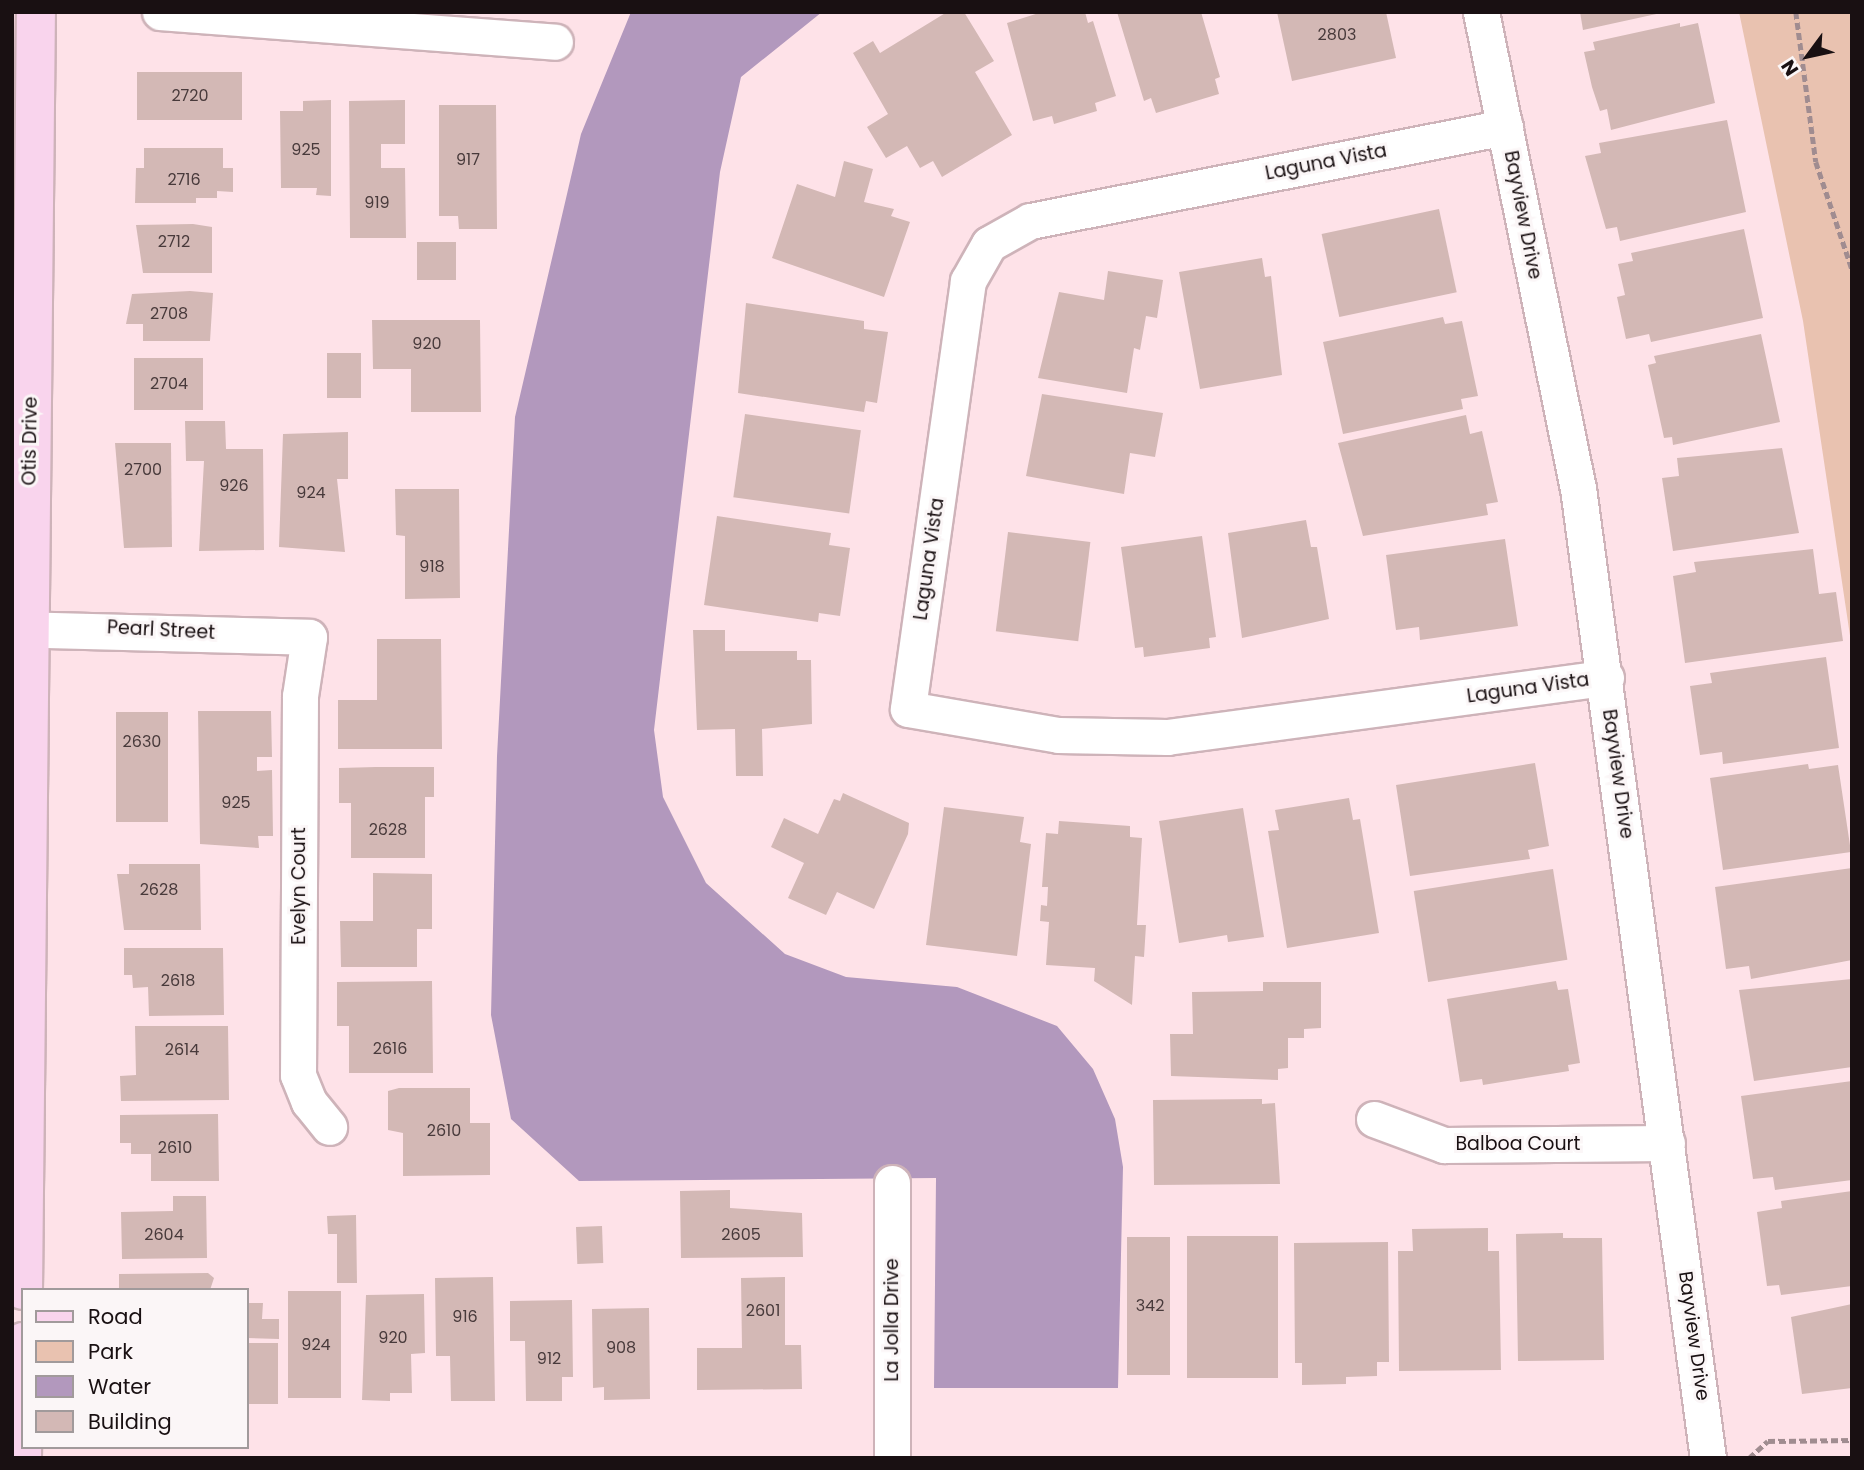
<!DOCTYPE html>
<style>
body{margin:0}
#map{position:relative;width:1864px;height:1470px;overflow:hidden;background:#fee2e8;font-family:Poppins,sans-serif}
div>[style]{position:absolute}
.green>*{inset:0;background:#e9c2b0}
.water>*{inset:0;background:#b298bd}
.building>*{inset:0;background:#d3b8b5;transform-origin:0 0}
.path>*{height:4.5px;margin-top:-2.25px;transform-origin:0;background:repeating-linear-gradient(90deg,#a08c90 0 7px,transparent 0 10.5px)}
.roads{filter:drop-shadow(2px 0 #ceb3b9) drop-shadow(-2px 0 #ceb3b9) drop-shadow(0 2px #ceb3b9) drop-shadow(0 -2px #ceb3b9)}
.minor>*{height:35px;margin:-17.5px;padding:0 17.5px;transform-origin:17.5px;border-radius:17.5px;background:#fff}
.primary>*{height:38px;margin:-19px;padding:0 19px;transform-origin:19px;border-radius:19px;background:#f9d4ed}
span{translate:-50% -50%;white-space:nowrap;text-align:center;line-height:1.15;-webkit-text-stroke:6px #fbf6f7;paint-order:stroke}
.number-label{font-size:16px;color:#483a3b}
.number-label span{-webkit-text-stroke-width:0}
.street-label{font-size:19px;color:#191012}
.frame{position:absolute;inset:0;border:14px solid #191012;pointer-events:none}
.legend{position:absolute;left:21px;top:1288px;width:228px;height:161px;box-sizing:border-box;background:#fbf6f7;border:2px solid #a19a9b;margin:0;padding:9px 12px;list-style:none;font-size:21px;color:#191012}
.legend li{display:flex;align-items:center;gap:14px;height:35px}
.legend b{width:35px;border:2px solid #a19a9b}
.north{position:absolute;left:1773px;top:21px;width:70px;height:70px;-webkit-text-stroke:5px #fbf6f7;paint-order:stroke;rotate:237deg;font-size:19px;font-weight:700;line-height:28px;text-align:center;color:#191012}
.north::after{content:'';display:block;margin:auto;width:24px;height:32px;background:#191012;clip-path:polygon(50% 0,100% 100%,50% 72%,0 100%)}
</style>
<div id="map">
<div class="green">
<div style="clip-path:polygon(1739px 12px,1852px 12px,1852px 649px,1803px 321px)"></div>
</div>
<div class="water">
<div style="clip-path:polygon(631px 12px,822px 12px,741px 77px,720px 172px,654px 730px,663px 797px,706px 883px,785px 954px,846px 977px,957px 987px,1057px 1026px,1093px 1069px,1115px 1119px,1123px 1167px,1118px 1388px,934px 1388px,936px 1178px,579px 1181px,511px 1119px,491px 1015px,497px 756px,515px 417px,581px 134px)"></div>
</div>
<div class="building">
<div style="clip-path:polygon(947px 12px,964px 12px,994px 61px,975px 72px,1012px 135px,942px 177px,933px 161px,920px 168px,907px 146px,886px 158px,867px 127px,888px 114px,853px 53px,873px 41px,880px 53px)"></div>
<div style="clip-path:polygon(1042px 12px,1085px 12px,1088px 23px,1093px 21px,1116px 96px,1095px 103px,1097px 111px,1054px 124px,1052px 116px,1033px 121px,1007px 23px)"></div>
<div style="clip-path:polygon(1117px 12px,1201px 12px,1220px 77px,1215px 79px,1219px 94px,1156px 113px,1151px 98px,1144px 101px)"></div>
<div style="clip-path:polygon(1277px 12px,1386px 12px,1396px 58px,1292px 81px)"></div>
<div style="clip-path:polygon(1580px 12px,1660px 12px,1661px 13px,1583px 30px)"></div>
<div style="clip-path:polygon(1680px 23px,1680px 27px,1698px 23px,1715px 103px,1611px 130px,1607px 109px,1600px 111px,1592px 87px,1584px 52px,1595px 50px,1593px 42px)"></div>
<div style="left:137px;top:72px;width:105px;height:48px"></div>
<div style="clip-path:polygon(331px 100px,331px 196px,316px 195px,317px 188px,281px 188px,280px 111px,303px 111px,303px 101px)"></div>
<div style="clip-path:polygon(405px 100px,405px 144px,381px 144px,381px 168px,405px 168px,406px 238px,350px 238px,349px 101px)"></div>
<div style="clip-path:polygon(439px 105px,496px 105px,497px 229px,459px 229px,458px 216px,439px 216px)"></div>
<div style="clip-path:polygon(1727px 120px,1746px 212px,1620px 241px,1617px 227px,1606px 229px,1585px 156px,1601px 153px,1599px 143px)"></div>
<div style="clip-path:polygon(144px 148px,223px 148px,223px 168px,233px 168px,233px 192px,217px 191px,217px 198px,196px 198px,196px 203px,135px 203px,136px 168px,144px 168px)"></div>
<div style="clip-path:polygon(844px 161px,873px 169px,864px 202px,894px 209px,891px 216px,910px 222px,884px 297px,772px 258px,797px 184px,835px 197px)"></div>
<div style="left:1439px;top:209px;width:85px;height:120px;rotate:78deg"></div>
<div style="clip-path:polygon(193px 224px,212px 227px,212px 273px,143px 273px,136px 225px)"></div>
<div style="clip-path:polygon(1744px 229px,1763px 318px,1651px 342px,1649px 334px,1626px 339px,1617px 297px,1625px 295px,1618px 264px,1633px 261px,1631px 253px)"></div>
<div style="left:417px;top:242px;width:39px;height:38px"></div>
<div style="clip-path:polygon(1262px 258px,1265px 277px,1271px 276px,1282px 375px,1200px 389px,1179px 272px)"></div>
<div style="clip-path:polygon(1108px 271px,1163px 280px,1157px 318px,1146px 316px,1140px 350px,1134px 348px,1127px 393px,1038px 378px,1059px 292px,1104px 300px)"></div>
<div style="clip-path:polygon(190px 291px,213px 293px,210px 341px,143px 341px,143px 324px,126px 324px,132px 294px)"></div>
<div style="clip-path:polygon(746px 303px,864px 321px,864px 329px,888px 332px,877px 403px,866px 401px,864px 412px,738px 393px)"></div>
<div style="clip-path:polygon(1443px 317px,1445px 324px,1462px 321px,1478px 396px,1461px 399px,1463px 409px,1343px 434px,1323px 342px)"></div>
<div style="clip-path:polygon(372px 320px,480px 320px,481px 412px,411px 412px,411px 369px,373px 369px)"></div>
<div style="clip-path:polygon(1761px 334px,1780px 422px,1673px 445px,1672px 437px,1664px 438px,1648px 365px,1656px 363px,1654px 356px)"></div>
<div style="left:327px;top:353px;width:34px;height:45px"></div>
<div style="left:134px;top:358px;width:69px;height:52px"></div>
<div style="clip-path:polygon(1042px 394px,1163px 413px,1155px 457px,1130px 453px,1124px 494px,1026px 476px)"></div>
<div style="left:745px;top:414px;width:117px;height:84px;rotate:8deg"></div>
<div style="clip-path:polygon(1466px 415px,1470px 434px,1482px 431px,1498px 502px,1486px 504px,1488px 515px,1363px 536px,1338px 443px)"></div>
<div style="clip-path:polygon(185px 421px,225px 421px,226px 449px,263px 449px,264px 550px,199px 551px,204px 461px,186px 461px)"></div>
<div style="clip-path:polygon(348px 432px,348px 479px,337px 479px,345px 552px,279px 547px,283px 434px)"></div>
<div style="clip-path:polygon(115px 443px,171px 443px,172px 547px,124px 548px)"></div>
<div style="clip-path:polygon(1782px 448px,1799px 533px,1673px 551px,1662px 478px,1679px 476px,1677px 458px)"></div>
<div style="clip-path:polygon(395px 489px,459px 489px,460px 598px,405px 599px,405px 536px,396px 535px)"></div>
<div style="clip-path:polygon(717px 516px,831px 533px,829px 545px,850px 548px,840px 616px,819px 613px,818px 622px,704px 605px)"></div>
<div style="clip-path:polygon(1306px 520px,1311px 547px,1317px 547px,1329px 619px,1242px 638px,1228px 533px)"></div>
<div style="left:1008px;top:532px;width:83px;height:100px;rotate:7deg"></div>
<div style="clip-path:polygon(1202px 536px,1216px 637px,1209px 638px,1210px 648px,1144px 657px,1143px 647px,1135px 648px,1121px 547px)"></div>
<div style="clip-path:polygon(1505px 539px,1518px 626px,1420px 640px,1419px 627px,1396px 630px,1386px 555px)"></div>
<div style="clip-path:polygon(1813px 549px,1819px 594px,1836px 592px,1843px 641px,1685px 663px,1673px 576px,1696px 572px,1694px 562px)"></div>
<div style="clip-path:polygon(693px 630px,725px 630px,725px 651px,797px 651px,797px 660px,811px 660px,812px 724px,762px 729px,763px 776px,736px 776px,735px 729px,697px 730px)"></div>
<div style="clip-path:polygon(377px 639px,441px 639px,442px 749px,338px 749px,338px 700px,377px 700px)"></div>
<div style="clip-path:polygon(1826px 657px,1839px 748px,1723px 764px,1722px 752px,1700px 755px,1690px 686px,1712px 683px,1710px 673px)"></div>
<div style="clip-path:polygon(198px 711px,271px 711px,272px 757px,257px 757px,257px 771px,272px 770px,273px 836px,258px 836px,259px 848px,200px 844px)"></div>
<div style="left:116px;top:712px;width:52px;height:110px"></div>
<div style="clip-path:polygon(1535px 763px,1549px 846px,1528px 850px,1530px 859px,1410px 876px,1396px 785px)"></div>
<div style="clip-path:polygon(1808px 764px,1809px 769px,1838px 765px,1851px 852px,1723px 870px,1710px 778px)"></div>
<div style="clip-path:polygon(376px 767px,434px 767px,434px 797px,425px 797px,425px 858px,351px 858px,351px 803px,339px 803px,339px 768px)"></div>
<div style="clip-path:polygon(843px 793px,909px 823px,908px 834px,874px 909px,837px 892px,826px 915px,788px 898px,804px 863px,771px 847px,784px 818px,818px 834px,834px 799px,840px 801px)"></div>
<div style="clip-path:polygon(1349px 798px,1353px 820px,1360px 819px,1379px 933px,1287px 948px,1268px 831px,1279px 830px,1275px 810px)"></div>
<div style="clip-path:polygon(944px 807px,1024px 817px,1020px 842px,1031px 844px,1017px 956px,926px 945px)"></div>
<div style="clip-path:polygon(1243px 808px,1264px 937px,1228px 942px,1227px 935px,1179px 943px,1159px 821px)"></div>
<div style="clip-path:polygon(1059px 821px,1130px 826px,1130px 837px,1142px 838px,1137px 925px,1146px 925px,1144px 957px,1135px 956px,1132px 1005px,1094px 981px,1095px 968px,1046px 965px,1049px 922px,1040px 921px,1041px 905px,1047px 906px,1048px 887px,1042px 887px,1046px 833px,1058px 834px)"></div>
<div style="clip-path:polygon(129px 864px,200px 864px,201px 930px,124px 930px,117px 874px,129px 874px)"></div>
<div style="clip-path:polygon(1852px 868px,1852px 960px,1751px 979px,1749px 966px,1726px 969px,1715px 887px)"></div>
<div style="left:1553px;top:869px;width:92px;height:141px;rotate:81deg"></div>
<div style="clip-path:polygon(373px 873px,432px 874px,432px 929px,417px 929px,417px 967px,341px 967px,340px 921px,373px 921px)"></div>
<div style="clip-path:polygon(124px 948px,223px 948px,224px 1015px,149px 1016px,148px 987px,133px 988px,132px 975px,124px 975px)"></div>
<div style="clip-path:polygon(1852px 979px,1852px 1067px,1754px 1081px,1739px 990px)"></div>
<div style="clip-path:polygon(432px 981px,433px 1073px,349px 1073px,349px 1026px,337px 1026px,337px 982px)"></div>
<div style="clip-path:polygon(1556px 981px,1558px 990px,1568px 989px,1580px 1063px,1568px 1065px,1569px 1071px,1483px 1085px,1482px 1079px,1460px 1082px,1447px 999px)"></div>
<div style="clip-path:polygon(1263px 982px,1321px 982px,1321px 1028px,1304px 1029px,1304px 1038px,1288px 1038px,1288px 1068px,1278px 1069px,1278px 1080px,1171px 1076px,1170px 1034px,1193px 1034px,1192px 992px,1263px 991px)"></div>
<div style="clip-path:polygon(135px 1026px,228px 1026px,229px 1100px,121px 1101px,120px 1076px,136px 1075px)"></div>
<div style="clip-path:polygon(1852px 1081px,1852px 1180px,1775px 1190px,1773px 1177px,1753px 1179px,1741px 1096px)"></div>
<div style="clip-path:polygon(399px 1088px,470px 1088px,470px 1123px,490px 1123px,490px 1175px,403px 1176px,403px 1133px,388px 1130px,388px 1091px)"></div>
<div style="clip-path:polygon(1262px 1099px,1262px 1104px,1275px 1103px,1280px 1184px,1154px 1185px,1153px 1100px)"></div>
<div style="clip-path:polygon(218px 1114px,219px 1181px,151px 1181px,151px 1154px,131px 1154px,131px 1143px,120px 1143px,120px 1115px)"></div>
<div style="clip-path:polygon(730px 1190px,730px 1208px,802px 1213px,803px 1257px,681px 1258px,680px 1191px)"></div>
<div style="clip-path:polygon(1852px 1191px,1852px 1286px,1781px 1295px,1779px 1285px,1767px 1286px,1757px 1212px,1782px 1208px,1781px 1201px)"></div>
<div style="clip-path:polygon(173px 1196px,206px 1196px,207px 1258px,122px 1259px,121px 1212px,173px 1211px)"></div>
<div style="clip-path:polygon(356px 1215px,357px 1283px,337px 1283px,337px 1234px,328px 1234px,327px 1216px)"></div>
<div style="left:602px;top:1226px;width:37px;height:26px;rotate:88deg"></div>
<div style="clip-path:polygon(1488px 1228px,1488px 1251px,1499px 1251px,1501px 1370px,1399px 1371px,1398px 1251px,1413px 1251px,1412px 1229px)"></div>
<div style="clip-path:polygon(1563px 1233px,1563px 1238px,1602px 1238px,1604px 1360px,1518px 1361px,1516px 1234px)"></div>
<div style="left:1187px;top:1236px;width:91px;height:142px"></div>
<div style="left:1127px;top:1237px;width:43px;height:138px"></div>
<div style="clip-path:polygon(1388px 1242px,1389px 1362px,1377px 1362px,1377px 1376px,1346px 1377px,1346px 1384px,1302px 1385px,1302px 1363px,1295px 1363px,1294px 1243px)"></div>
<div style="clip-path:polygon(208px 1273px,214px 1278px,210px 1290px,119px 1290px,119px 1274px)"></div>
<div style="clip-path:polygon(493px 1277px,495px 1401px,451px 1401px,450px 1356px,436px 1356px,435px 1278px)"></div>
<div style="clip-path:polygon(785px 1277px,785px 1345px,801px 1345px,802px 1389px,697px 1390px,697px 1348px,742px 1348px,741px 1278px)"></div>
<div style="left:288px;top:1291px;width:53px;height:107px"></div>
<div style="clip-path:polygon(424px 1294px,425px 1353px,411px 1354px,412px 1393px,390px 1393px,390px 1401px,362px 1400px,366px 1295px)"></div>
<div style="clip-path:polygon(572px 1300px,573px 1377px,562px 1377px,562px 1401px,526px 1401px,525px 1341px,510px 1341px,510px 1301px)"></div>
<div style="clip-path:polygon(247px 1303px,263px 1303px,262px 1319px,279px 1319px,279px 1339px,247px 1338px)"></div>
<div style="clip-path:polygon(1852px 1304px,1852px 1388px,1802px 1394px,1791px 1317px)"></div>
<div style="clip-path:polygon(649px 1308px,650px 1399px,604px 1400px,604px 1387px,593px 1388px,592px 1309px)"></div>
<div style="left:247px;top:1343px;width:31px;height:61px"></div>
</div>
<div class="path">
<div style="left:1796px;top:12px;width:151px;rotate:82.4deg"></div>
<div style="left:1816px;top:162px;width:113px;rotate:71.4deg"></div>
<div style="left:1749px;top:1458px;width:25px;rotate:-42deg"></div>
<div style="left:1768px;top:1441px;width:84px;rotate:-0.7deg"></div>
</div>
<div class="roads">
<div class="minor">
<div style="left:160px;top:12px;width:396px;rotate:4.3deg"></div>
<div style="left:1481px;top:12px;width:486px;rotate:78.5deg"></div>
<div style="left:1578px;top:488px;width:979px;rotate:82.37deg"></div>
<div style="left:1505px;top:127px;width:484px;rotate:168.8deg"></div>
<div style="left:1030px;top:221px;width:47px;rotate:150.7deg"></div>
<div style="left:989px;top:244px;width:43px;rotate:119.6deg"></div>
<div style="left:968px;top:281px;width:432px;rotate:98deg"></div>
<div style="left:908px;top:709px;width:152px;rotate:9.8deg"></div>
<div style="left:1058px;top:735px;width:109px;rotate:1.1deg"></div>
<div style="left:1167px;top:737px;width:443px;rotate:-7.7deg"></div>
<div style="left:12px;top:629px;width:297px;rotate:1.5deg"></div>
<div style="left:309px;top:637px;width:60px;rotate:98.7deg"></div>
<div style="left:300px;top:696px;width:379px;rotate:90.3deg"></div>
<div style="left:298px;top:1075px;width:29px;rotate:68deg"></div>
<div style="left:309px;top:1102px;width:32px;rotate:51deg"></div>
<div style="left:1374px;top:1119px;width:75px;rotate:20.4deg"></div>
<div style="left:1444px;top:1145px;width:223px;rotate:-0.5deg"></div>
<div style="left:892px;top:1183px;width:275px;rotate:90deg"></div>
</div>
<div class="primary">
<div style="left:23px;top:1290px;width:1278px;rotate:-89.42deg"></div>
<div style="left:22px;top:1458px;width:116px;rotate:-89.5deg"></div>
</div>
</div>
<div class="number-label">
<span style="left:1337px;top:35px">2803</span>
<span style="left:190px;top:96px">2720</span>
<span style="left:306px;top:150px">925</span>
<span style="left:468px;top:160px">917</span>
<span style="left:184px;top:180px">2716</span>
<span style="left:377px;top:203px">919</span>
<span style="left:174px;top:242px">2712</span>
<span style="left:169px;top:314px">2708</span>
<span style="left:427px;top:344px">920</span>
<span style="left:169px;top:384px">2704</span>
<span style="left:143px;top:470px">2700</span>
<span style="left:234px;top:486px">926</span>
<span style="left:311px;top:493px">924</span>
<span style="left:432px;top:567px">918</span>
<span style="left:142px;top:742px">2630</span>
<span style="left:236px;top:803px">925</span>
<span style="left:388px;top:830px">2628</span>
<span style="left:159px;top:890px">2628</span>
<span style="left:178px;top:981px">2618</span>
<span style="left:390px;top:1049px">2616</span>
<span style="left:182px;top:1050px">2614</span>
<span style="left:444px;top:1131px">2610</span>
<span style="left:175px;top:1148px">2610</span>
<span style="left:164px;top:1235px">2604</span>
<span style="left:741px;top:1235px">2605</span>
<span style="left:1150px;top:1306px">342</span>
<span style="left:763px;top:1311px">2601</span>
<span style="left:465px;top:1317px">916</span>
<span style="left:393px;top:1338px">920</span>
<span style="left:316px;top:1345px">924</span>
<span style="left:621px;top:1348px">908</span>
<span style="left:549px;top:1359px">912</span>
</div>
<div class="street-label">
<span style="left:1326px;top:162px;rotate:-11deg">Laguna Vista</span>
<span style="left:1523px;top:215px;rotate:79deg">Bayview Drive</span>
<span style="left:30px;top:441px;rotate:-89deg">Otis Drive</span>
<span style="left:929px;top:559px;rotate:-82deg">Laguna Vista</span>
<span style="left:161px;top:630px;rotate:3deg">Pearl Street</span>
<span style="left:1528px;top:688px;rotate:-8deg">Laguna Vista</span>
<span style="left:1618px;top:774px;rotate:82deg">Bayview Drive</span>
<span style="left:299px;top:886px;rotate:-90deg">Evelyn Court</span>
<span style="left:1518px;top:1144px">Balboa Court</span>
<span style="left:892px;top:1320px;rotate:-90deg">La Jolla Drive</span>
<span style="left:1694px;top:1336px;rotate:82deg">Bayview Drive</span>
</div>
<div class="frame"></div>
<ul class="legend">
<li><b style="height:9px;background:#f9d4ed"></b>Road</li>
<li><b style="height:19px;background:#e9c2b0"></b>Park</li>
<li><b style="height:19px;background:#b298bd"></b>Water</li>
<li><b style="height:19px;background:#d3b8b5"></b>Building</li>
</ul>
<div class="north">N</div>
</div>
